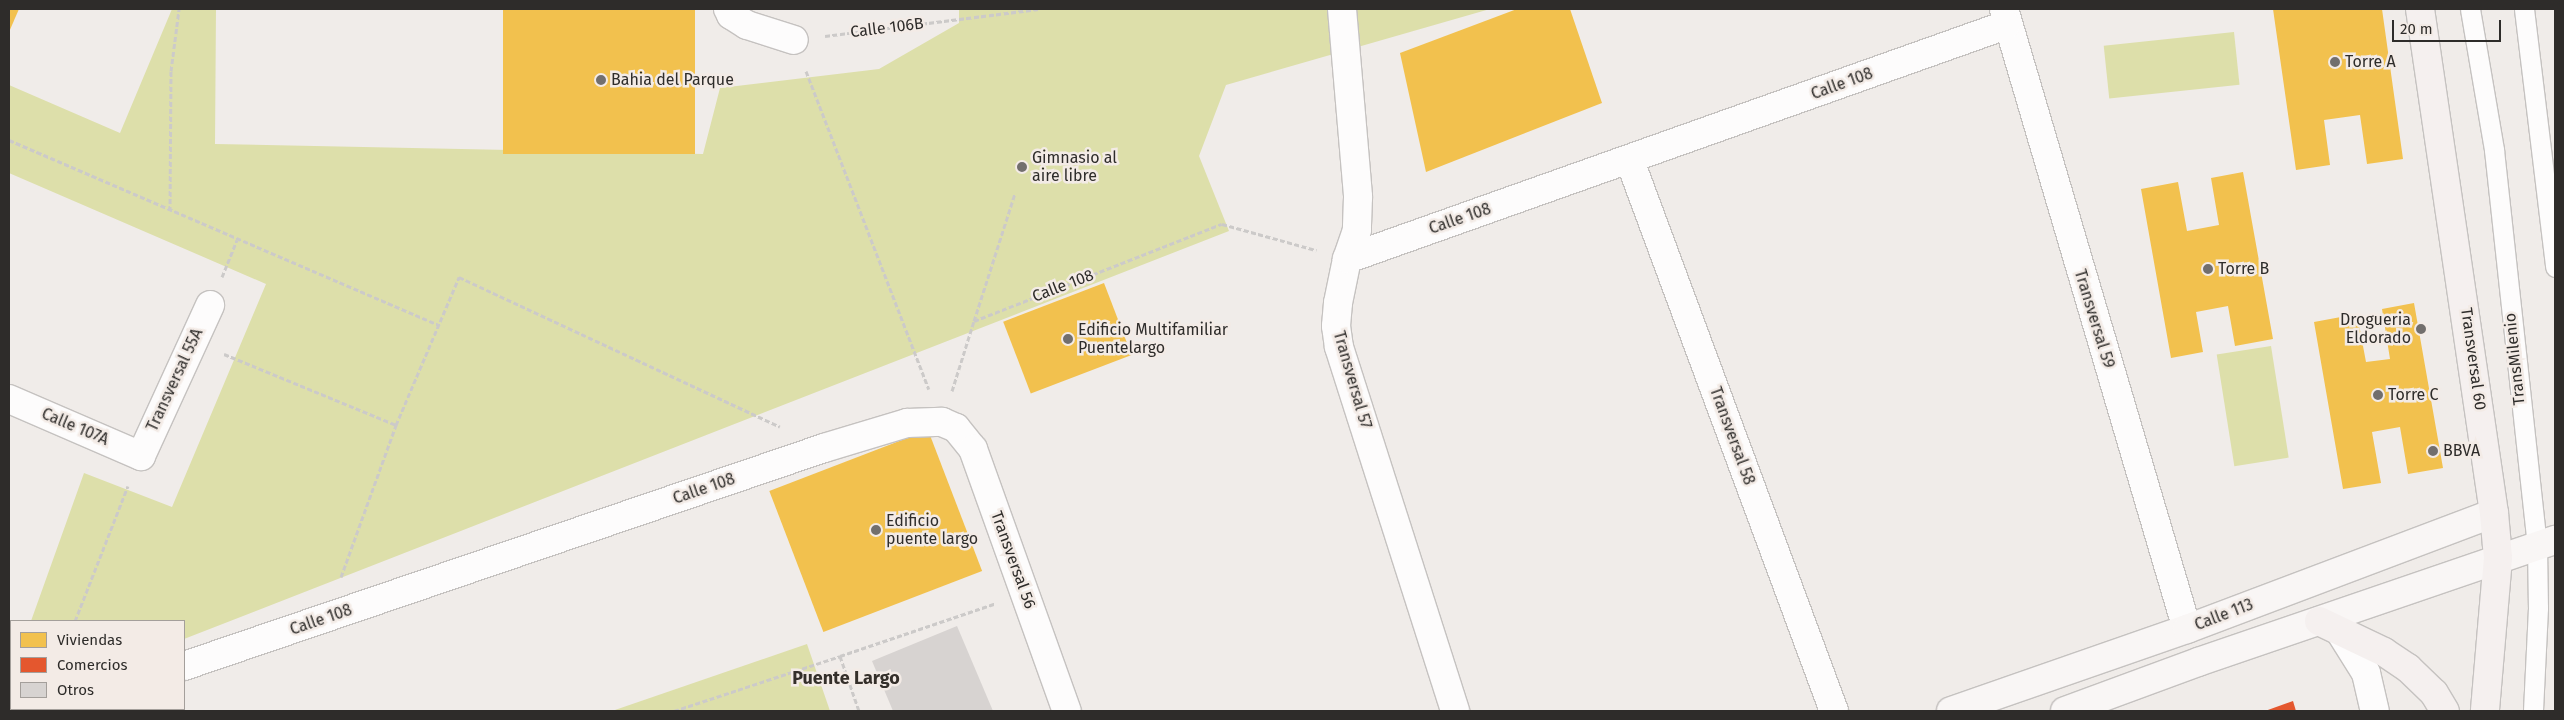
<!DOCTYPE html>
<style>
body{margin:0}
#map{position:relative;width:2564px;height:720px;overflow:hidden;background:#f0ece9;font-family:"Fira Sans",sans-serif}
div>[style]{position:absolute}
.green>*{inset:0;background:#dddfaa;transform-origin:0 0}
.homes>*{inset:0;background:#f2c14e;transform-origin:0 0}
.shops>*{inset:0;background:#e4572e}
.building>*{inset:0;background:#d7d3d1}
.path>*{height:3px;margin-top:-1.5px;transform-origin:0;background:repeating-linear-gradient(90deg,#cccac9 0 5px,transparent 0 7.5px)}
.roads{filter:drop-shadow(1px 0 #c5c2c0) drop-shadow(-1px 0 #c5c2c0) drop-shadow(0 1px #c5c2c0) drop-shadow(0 -1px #c5c2c0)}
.lane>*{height:19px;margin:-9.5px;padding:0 9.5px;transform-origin:9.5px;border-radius:9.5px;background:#fdfcfc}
.street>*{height:28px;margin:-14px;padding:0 14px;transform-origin:14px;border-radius:14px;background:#fdfcfc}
.secondary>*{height:28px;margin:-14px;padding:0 14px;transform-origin:14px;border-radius:14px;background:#f9f6f5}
.primary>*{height:28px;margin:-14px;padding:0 14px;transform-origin:14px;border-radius:14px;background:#f5f0ef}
.dots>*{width:14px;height:14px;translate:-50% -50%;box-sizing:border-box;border:2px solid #f3ebe6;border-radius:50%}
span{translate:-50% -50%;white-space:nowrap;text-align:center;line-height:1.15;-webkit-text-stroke:5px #f3ebe6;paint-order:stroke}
.street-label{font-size:16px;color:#2e2c2a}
.poi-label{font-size:16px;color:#2e2c2a}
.left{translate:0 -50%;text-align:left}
.right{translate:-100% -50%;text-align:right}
.neighbourhood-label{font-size:18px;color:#342f2a;font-weight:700}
.frame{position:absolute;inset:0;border:10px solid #2e2c2a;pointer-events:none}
.legend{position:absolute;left:10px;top:620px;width:175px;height:90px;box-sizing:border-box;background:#f3ebe6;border:1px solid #a49f9b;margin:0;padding:6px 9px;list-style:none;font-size:15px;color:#2e2c2a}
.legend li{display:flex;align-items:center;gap:10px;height:25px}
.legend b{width:25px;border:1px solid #a49f9b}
.scale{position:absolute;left:2392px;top:20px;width:109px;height:22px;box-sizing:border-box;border:2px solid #2e2c2a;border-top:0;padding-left:6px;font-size:15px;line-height:18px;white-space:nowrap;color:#2e2c2a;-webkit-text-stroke:4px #f3ebe6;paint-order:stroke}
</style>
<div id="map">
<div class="green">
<div style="clip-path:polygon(172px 9px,216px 9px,215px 144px,703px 154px,720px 88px,879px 69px,959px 23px,959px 9px,1490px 9px,1226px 85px,1199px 156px,1229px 231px,184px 639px,184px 621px,31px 621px,84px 473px,172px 507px,266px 284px,9px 173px,9px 85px,120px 133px)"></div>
<div style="left:2234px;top:32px;width:53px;height:131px;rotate:84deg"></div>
<div style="left:2271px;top:346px;width:113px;height:55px;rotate:81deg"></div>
<div style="clip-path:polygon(807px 644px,830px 711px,612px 711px)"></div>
</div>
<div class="homes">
<div style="clip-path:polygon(9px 9px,19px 9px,9px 32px)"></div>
<div style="left:503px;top:9px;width:192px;height:145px"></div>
<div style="clip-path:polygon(1517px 9px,1570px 9px,1602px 103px,1426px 172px,1400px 53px)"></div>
<div style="clip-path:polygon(2273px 9px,2382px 9px,2403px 159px,2367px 164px,2360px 115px,2324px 120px,2330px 165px,2296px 170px)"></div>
<div style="clip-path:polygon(2243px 172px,2273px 339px,2235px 346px,2228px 306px,2196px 312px,2203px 352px,2171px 358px,2141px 189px,2178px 182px,2187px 231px,2219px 225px,2211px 178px)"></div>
<div style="left:1104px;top:283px;width:77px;height:108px;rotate:69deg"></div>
<div style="clip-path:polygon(2414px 303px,2443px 468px,2408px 474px,2400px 427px,2372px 432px,2381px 483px,2343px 489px,2314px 322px,2357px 314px,2366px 362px,2390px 359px,2382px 309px)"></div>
<div style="left:928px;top:430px;width:151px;height:170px;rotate:69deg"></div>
</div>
<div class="shops">
<div style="clip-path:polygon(2293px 701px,2296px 711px,2265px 711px)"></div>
</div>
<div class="building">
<div style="clip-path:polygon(957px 626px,993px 711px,893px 711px,872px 661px)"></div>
</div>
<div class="path">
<div style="left:825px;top:36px;width:217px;rotate:-7.2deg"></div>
<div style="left:806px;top:71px;width:341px;rotate:68.9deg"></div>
<div style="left:9px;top:140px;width:467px;rotate:23.3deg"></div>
<div style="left:170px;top:211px;width:140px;rotate:-89.6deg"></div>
<div style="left:171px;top:71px;width:63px;rotate:-82.6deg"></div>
<div style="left:222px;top:277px;width:40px;rotate:-68deg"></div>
<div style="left:974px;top:321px;width:134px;rotate:-72.2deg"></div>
<div style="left:224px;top:354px;width:186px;rotate:22.4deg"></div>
<div style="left:396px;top:425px;width:161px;rotate:-66.9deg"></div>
<div style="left:459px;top:277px;width:354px;rotate:25deg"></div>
<div style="left:952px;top:391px;width:73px;rotate:-72.6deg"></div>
<div style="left:974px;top:321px;width:266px;rotate:-21.4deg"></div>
<div style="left:1222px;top:224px;width:98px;rotate:15.5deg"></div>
<div style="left:341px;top:577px;width:162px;rotate:-70.1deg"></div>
<div style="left:75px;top:621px;width:145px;rotate:-68.6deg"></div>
<div style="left:840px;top:656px;width:163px;rotate:-18.7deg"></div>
<div style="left:116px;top:709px;width:2px;rotate:63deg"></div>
<div style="left:674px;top:711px;width:175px;rotate:-18.3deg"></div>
<div style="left:840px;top:656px;width:58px;rotate:70.9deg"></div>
</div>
<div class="roads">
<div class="lane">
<div style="left:2470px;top:9px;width:143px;rotate:80.3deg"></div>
<div style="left:2494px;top:150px;width:398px;rotate:83.8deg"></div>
<div style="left:2537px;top:546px;width:62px;rotate:89.1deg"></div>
<div style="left:2538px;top:608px;width:103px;rotate:92.8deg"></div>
<div style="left:2524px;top:9px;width:260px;rotate:83.1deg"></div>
</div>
<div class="street">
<div style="left:728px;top:9px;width:7px;rotate:63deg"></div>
<div style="left:731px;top:15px;width:19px;rotate:32deg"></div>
<div style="left:747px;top:25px;width:49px;rotate:17.7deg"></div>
<div style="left:1342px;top:9px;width:189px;rotate:85.1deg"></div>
<div style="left:1358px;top:197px;width:33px;rotate:92deg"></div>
<div style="left:1357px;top:230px;width:31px;rotate:109deg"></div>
<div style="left:1347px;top:259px;width:45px;rotate:101.6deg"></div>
<div style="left:1338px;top:303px;width:23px;rotate:95deg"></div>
<div style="left:1336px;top:326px;width:21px;rotate:82deg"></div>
<div style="left:1339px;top:347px;width:382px;rotate:72.3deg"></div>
<div style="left:2004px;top:9px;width:646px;rotate:73.56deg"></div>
<div style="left:1630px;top:161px;width:587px;rotate:69.65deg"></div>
<div style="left:1347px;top:259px;width:699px;rotate:-19.55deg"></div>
<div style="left:9px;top:399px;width:144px;rotate:23.4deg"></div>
<div style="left:141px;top:456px;width:166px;rotate:-65.4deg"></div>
<div style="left:2339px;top:630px;width:51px;rotate:57.9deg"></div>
<div style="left:2366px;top:673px;width:39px;rotate:77deg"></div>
<div style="left:184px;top:666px;width:676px;rotate:-18.81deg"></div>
<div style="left:824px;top:448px;width:87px;rotate:-16.8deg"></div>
<div style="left:907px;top:423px;width:35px;rotate:-2deg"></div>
<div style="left:942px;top:422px;width:15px;rotate:23deg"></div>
<div style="left:956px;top:428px;width:27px;rotate:51deg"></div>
<div style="left:973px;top:449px;width:278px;rotate:70.3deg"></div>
<div style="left:21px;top:709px;width:6px;rotate:18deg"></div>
<div style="left:50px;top:711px;width:7px;rotate:-16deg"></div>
</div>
<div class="secondary">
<div style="left:1951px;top:711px;width:250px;rotate:-19.2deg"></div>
<div style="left:2187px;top:629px;width:328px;rotate:-20.7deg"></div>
<div style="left:2065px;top:711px;width:142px;rotate:-20.2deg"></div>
<div style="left:2198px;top:662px;width:377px;rotate:-18.9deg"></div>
</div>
<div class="primary">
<div style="left:2420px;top:9px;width:509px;rotate:81.65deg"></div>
<div style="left:2494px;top:513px;width:45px;rotate:84.9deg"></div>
<div style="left:2498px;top:558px;width:154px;rotate:94.9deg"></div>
<div style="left:2319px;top:621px;width:72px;rotate:25.5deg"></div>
<div style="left:2384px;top:652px;width:29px;rotate:34deg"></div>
<div style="left:2408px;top:668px;width:36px;rotate:44deg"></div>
<div style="left:2434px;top:693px;width:21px;rotate:59deg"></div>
</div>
</div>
<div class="dots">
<div style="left:2335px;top:62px;background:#726f6d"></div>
<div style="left:601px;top:80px;background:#726f6d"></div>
<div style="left:1022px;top:167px;background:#726f6d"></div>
<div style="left:2208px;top:269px;background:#726f6d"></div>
<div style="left:2421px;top:329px;background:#726f6d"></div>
<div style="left:1068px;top:339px;background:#726f6d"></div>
<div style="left:2378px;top:395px;background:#726f6d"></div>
<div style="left:2433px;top:451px;background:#726f6d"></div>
<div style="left:876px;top:530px;background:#726f6d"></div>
</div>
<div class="street-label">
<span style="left:887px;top:28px;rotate:-7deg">Calle 106B</span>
<span style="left:1842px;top:84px;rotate:-20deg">Calle 108</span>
<span style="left:1460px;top:219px;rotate:-19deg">Calle 108</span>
<span style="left:1063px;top:286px;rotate:-21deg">Calle 108</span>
<span style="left:2094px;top:319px;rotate:73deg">Transversal 59</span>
<span style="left:2473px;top:359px;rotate:82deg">Transversal 60</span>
<span style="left:2515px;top:359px;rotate:-96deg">TransMilenio</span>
<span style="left:175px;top:380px;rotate:-65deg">Transversal 55A</span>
<span style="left:1352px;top:380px;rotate:74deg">Transversal 57</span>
<span style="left:75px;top:427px;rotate:23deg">Calle 107A</span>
<span style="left:1732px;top:436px;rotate:70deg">Transversal 58</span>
<span style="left:704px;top:489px;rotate:-19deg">Calle 108</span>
<span style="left:1013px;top:560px;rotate:70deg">Transversal 56</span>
<span style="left:2224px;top:615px;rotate:-21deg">Calle 113</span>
<span style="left:321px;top:620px;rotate:-19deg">Calle 108</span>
</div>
<div class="poi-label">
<span class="left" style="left:2345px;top:62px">Torre A</span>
<span class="left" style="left:611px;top:80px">Bahia del Parque</span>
<span class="left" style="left:1032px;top:167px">Gimnasio al<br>aire libre</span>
<span class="left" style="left:2218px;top:269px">Torre B</span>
<span class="right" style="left:2411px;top:329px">Drogueria<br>Eldorado</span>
<span class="left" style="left:1078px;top:339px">Edificio Multifamiliar<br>Puentelargo</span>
<span class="left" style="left:2388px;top:395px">Torre C</span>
<span class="left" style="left:2443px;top:451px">BBVA</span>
<span class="left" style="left:886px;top:530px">Edificio<br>puente largo</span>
</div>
<div class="neighbourhood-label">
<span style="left:846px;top:678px">Puente Largo</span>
</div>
<div class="frame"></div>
<ul class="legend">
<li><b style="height:14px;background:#f2c14e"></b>Viviendas</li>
<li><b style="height:14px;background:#e4572e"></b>Comercios</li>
<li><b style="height:14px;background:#d7d3d1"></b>Otros</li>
</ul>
<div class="scale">20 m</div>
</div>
